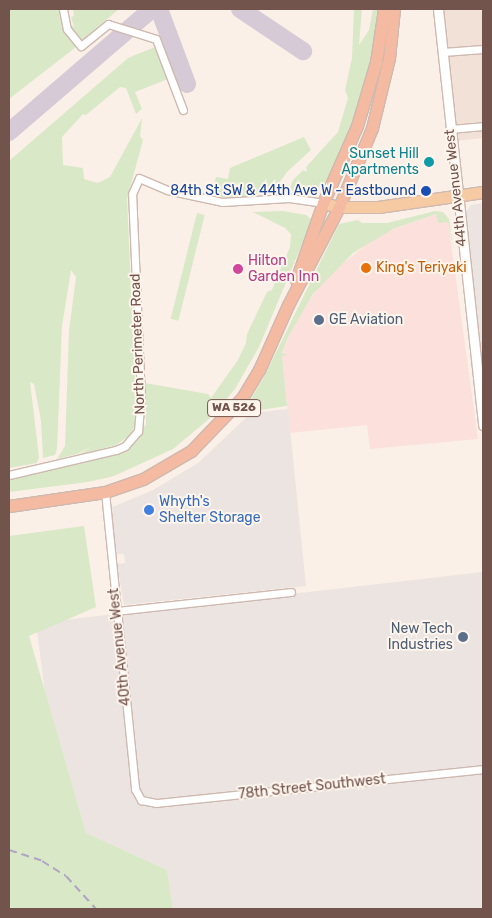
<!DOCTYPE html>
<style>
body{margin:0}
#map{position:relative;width:492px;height:918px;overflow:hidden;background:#fbf0e7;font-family:Rubik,sans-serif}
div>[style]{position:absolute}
.residential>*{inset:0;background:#f2e1d6}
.commercial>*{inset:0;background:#fbe0db}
.industrial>*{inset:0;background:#ece4e0}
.green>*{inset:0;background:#d9e8c6;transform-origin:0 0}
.taxiway>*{height:18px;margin:-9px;padding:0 9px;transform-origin:9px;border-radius:9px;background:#d6cad6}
.roads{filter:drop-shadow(1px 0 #ceb9b0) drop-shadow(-1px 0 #ceb9b0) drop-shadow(0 1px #ceb9b0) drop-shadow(0 -1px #ceb9b0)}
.minor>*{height:7px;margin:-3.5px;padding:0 3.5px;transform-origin:3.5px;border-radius:3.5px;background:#fff}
.tertiary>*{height:9px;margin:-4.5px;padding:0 4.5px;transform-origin:4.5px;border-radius:4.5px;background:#fff}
.primary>*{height:11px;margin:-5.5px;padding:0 5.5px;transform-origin:5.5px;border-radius:5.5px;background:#f6caa3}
.trunk>*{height:11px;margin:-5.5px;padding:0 5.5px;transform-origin:5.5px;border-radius:5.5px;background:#f4baa2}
.rail>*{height:2px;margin-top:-1px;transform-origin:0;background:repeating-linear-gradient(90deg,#b1a5c4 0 8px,transparent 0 13px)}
.dots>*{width:14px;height:14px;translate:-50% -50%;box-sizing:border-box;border:2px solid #fef5ed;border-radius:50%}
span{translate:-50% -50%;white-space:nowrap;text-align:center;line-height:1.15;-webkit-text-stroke:4px #fef5ed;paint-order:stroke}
.shield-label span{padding:1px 4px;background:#fef5ed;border:1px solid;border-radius:4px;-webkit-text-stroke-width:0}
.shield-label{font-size:12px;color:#73544d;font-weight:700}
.culture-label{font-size:14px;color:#0d838f}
.right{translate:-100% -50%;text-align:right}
.street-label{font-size:14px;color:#73544d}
.transit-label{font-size:14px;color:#164399}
.hotel-label{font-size:14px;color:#b23c85}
.left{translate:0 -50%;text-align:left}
.food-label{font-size:14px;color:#c56008}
.service-label{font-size:14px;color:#4e5e75}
.shop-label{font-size:14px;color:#366cbe}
.frame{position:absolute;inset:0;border:10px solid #73544d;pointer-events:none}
</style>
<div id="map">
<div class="residential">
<div style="clip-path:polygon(442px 9px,483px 9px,483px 138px,455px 141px)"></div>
</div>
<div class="commercial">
<div style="clip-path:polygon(436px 214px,448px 221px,478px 439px,370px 449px,367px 425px,290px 433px,282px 355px,290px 332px,306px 305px,327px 276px,380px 234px)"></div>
</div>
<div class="industrial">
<div style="clip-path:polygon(483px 203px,483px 352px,479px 353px,464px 214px,471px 205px)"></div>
<div style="clip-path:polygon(288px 409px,306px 586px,124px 605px,117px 564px,125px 563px,124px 554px,114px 554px,110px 508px,153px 490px,198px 463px,251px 413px)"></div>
<div style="clip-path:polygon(483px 572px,483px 909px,173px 909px,167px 870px,86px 833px,45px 693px,36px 623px)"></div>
</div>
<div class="green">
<div style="clip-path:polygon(9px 9px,59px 9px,63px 29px,76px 47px,9px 99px)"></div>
<div style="clip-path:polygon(73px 9px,119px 9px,81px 41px,69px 24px,74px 27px,71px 17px,74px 16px)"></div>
<div style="clip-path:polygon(354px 9px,362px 9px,359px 45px,369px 30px,373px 9px,379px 9px,375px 43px,362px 99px,341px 154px,324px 185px,321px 184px,314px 193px,295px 193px,290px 188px,293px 180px,303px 170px,307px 172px,306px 167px,338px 132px,348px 98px,345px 90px,352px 58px)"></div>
<div style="clip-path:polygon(155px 47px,168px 79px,135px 92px,142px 109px,136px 114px,126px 88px,120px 87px,86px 115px,83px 114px,62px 137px,63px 165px,83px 168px,84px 179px,98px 183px,110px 177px,142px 118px,140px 136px,143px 140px,127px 199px,137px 423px,129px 436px,116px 445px,78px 455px,93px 446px,77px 454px,57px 459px,65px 446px,69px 331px,76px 277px,71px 270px,62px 326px,57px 449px,55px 455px,43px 458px,41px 421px,34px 384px,30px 382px,39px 457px,37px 463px,9px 468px,9px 161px,128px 58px)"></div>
<div style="clip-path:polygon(304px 137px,311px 150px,287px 172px,276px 187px,234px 201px,212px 194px,216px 177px,228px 179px,230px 168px)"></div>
<div style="clip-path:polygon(283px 211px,306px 215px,312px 220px,310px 225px,259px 347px,235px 389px,209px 419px,173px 449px,114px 476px,88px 482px,9px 492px,9px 477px,88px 460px,124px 450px,135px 443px,146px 424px,145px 383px,208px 394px,211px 398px,238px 360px,246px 343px,247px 334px,267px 292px,272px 290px,290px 247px,291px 234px,285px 228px,253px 212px)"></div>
<div style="clip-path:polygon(435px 211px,443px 212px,449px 219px,454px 251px,448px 222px,438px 223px,436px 214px,393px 229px,353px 253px,313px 294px,288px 337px,282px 353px,287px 355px,282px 356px,287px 406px,253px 411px,245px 409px,264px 377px,339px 224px,358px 220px,362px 223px,387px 223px)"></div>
<div style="left:197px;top:213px;width:8px;height:109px;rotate:14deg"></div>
<div style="clip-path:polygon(84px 526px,96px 607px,29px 636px,86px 833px,167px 870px,173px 909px,9px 909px,9px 536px)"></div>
</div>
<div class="taxiway">
<div style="left:159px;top:9px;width:80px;rotate:69.5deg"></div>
<div style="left:240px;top:9px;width:76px;rotate:33.7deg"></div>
<div style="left:9px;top:132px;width:189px;rotate:-40.7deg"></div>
</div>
<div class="roads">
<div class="minor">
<div style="left:63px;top:9px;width:20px;rotate:79deg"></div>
<div style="left:67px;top:29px;width:22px;rotate:51deg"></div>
<div style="left:81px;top:46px;width:35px;rotate:-39deg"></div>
<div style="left:108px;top:24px;width:50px;rotate:17.4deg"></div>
<div style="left:156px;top:39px;width:76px;rotate:69.2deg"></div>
<div style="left:443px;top:52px;width:40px;rotate:-4.3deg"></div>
<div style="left:450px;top:129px;width:33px;rotate:-5deg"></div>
<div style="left:9px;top:475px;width:110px;rotate:-13.2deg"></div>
<div style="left:116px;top:450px;width:10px;rotate:-24deg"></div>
<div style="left:125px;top:446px;width:20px;rotate:-49deg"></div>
<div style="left:138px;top:431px;width:33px;rotate:-85deg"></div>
<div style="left:141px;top:398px;width:204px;rotate:-92.5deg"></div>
<div style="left:132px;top:194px;width:17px;rotate:-66deg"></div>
<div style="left:139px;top:178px;width:30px;rotate:23deg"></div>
<div style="left:167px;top:190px;width:56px;rotate:12.3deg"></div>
<div style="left:222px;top:202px;width:67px;rotate:-3.4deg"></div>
<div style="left:289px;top:198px;width:34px;rotate:8deg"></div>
<div style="left:105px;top:492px;width:299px;rotate:84.2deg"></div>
<div style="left:135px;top:789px;width:13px;rotate:61deg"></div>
<div style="left:141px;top:800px;width:15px;rotate:11deg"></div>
<div style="left:156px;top:803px;width:329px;rotate:-5.9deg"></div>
<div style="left:116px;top:611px;width:176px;rotate:-6.2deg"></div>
</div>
<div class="tertiary">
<div style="left:438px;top:9px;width:419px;rotate:83.8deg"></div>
</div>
<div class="primary">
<div style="left:323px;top:203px;width:16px;rotate:14deg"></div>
<div style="left:339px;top:207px;width:39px"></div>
<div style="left:378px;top:207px;width:106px;rotate:-8.1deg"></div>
</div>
<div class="trunk">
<div style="left:296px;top:280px;width:82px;rotate:-70.7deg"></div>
<div style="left:323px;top:203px;width:84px;rotate:-66.2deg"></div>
<div style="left:357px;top:126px;width:67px;rotate:-73.5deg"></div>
<div style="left:376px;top:62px;width:54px;rotate:-81.4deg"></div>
<div style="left:9px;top:506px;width:97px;rotate:-8.3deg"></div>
<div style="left:105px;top:492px;width:40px;rotate:-18.9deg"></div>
<div style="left:143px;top:479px;width:56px;rotate:-30.3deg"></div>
<div style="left:191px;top:451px;width:74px;rotate:-46.1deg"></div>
<div style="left:242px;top:398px;width:33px;rotate:-59deg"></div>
<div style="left:259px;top:370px;width:71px;rotate:-66deg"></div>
<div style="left:288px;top:305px;width:110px;rotate:-62.5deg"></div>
<div style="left:339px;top:207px;width:86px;rotate:-67.3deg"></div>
<div style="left:372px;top:128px;width:72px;rotate:-76.3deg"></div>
<div style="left:389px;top:58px;width:49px;rotate:-84.2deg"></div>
</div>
</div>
<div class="rail">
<div style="left:9px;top:850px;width:35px;rotate:18deg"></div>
<div style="left:42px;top:861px;width:28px;rotate:32deg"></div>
<div style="left:66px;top:876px;width:45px;rotate:47.7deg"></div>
</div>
<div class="dots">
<div style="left:429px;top:162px;background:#0f9aa8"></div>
<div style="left:426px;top:191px;background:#1a4fb4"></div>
<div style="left:366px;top:268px;background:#e8710a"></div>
<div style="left:238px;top:269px;background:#d1479c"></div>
<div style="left:319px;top:320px;background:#5c6f8a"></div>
<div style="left:149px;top:510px;background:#3f7fe0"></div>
<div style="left:463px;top:637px;background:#5c6f8a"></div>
</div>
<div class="shield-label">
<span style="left:234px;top:408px">WA 526</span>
</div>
<div class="culture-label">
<span class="right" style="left:419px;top:162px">Sunset Hill<br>Apartments</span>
</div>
<div class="street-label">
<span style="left:456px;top:188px;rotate:-96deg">44th Avenue West</span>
<span style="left:138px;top:344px;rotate:-92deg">North Perimeter Road</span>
<span style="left:120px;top:647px;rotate:-96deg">40th Avenue West</span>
<span style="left:312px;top:787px;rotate:-6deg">78th Street Southwest</span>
</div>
<div class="transit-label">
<span class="right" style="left:416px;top:191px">84th St SW &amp; 44th Ave W - Eastbound</span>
</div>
<div class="hotel-label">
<span class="left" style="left:248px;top:269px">Hilton<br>Garden Inn</span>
</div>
<div class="food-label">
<span class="left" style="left:376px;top:268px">King's Teriyaki</span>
</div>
<div class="service-label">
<span class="left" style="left:329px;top:320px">GE Aviation</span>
<span class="right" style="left:453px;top:637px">New Tech<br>Industries</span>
</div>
<div class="shop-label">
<span class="left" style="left:159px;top:510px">Whyth's<br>Shelter Storage</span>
</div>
<div class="frame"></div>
</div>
